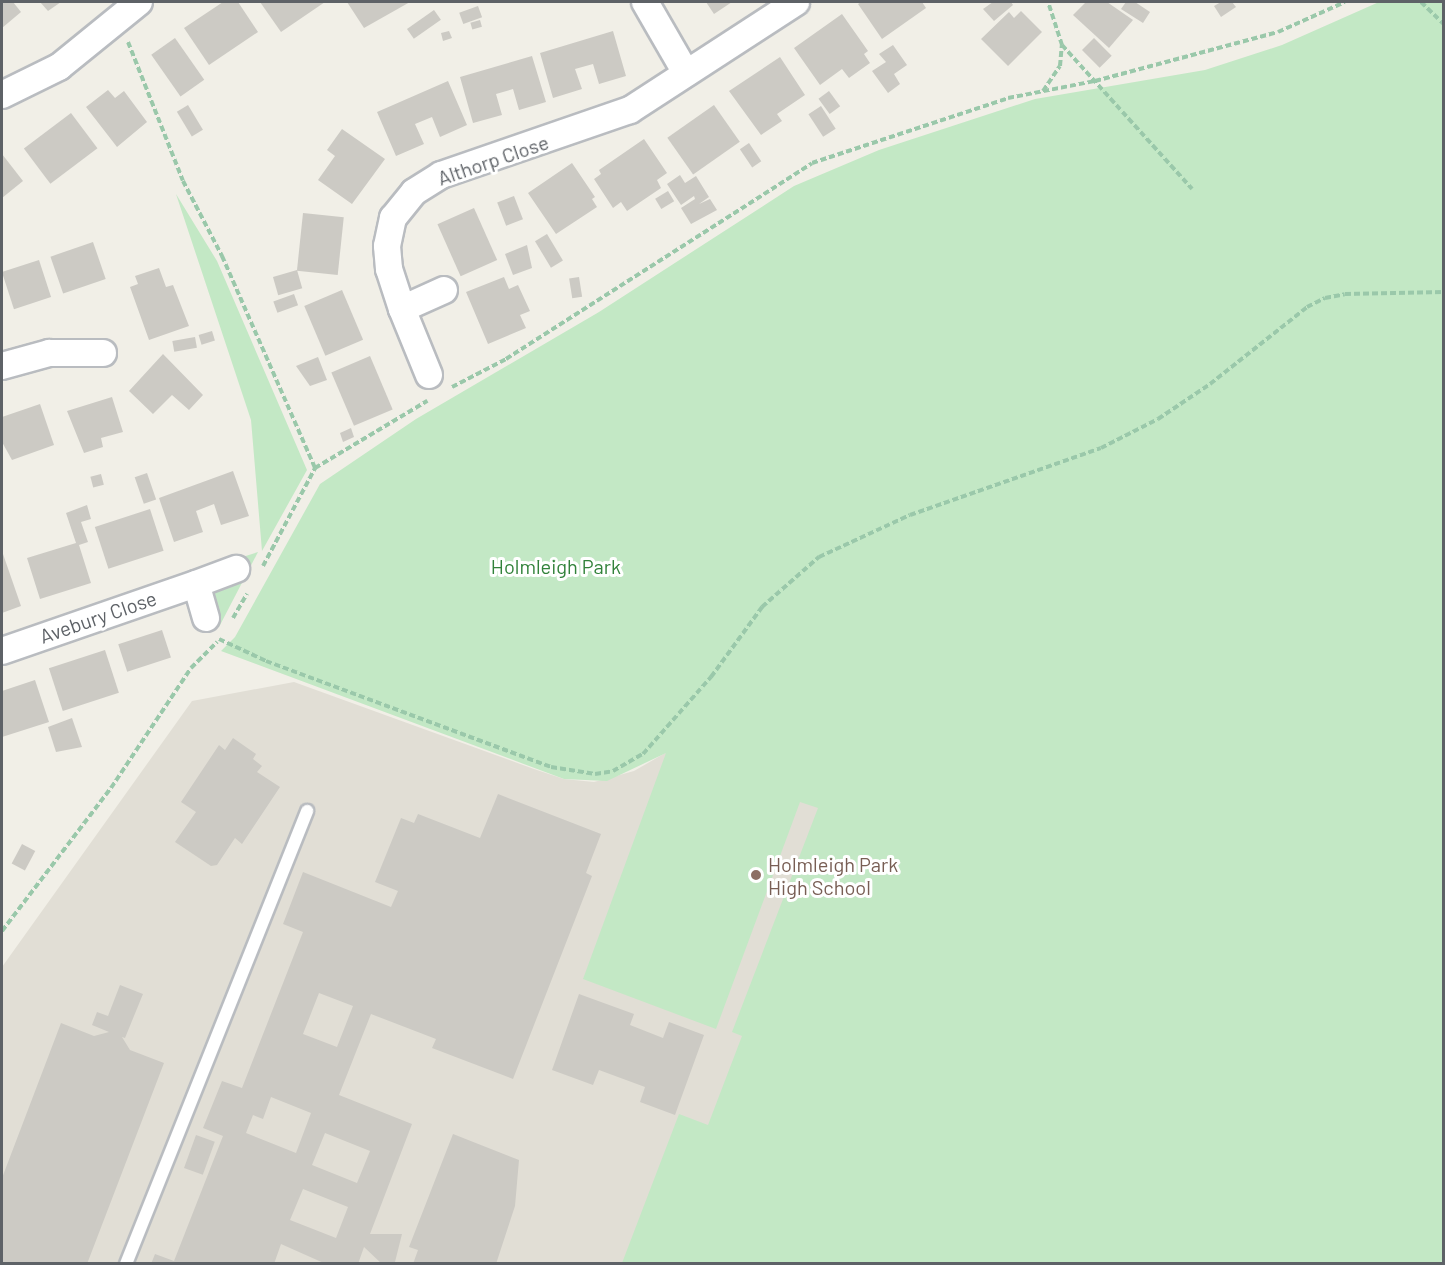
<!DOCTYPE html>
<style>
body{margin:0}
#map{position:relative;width:1445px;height:1265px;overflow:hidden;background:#f1efe7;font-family:Barlow,sans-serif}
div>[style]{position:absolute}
.education>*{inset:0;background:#e1ded5}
.green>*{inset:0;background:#c3e8c5}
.building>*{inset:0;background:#cccac4;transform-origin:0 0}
.path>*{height:4px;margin-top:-2px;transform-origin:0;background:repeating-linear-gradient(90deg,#9ac8aa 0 6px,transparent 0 9px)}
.roads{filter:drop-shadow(2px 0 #b9bcc0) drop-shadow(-2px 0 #b9bcc0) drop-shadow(0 2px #b9bcc0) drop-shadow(0 -2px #b9bcc0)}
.service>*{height:12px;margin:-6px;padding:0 6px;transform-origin:6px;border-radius:6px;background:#fff}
.minor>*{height:26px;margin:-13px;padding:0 13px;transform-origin:13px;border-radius:13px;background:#fff}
.dots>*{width:16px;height:16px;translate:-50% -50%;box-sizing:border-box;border:3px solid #fff;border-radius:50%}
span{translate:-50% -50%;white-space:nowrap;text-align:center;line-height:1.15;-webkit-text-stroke:6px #fff;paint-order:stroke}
.street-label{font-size:20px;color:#5e6267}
.park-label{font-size:20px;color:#31823a}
.education-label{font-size:20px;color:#785e54}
.left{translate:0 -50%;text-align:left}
.frame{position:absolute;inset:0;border:3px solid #5e6267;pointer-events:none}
</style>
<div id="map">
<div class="education">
<div style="clip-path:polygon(294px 682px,534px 769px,564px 779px,594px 782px,634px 771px,667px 752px,692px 711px,1443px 1263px,2px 1264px,2px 967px,192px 701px)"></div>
</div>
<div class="green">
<div style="clip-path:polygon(1379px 2px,1443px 2px,1443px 1263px,622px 1263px,679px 1114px,708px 1125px,742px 1036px,732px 1032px,818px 808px,800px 802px,716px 1029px,583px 979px,666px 753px,607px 781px,564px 779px,221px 651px,235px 637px,320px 484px,416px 419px,599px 312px,794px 186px,879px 150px,1035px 99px,1205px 70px,1282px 45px)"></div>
<div style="clip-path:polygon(176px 194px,217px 261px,307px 470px,262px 551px,251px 420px)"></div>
<div style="clip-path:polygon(258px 552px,219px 627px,213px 593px,233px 560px)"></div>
</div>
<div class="building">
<div style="clip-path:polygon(2px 2px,13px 2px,21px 12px,2px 28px)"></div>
<div style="clip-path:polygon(40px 2px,61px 2px,48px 11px)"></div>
<div style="clip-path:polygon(223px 2px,238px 2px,258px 32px,209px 65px,184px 28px)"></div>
<div style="clip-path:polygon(260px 2px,325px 2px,281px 32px)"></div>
<div style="clip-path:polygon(347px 2px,410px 2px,364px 28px)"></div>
<div style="clip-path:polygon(706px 2px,732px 2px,714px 14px)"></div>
<div style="clip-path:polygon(861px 2px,922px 2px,926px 8px,882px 39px,858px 4px)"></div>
<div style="clip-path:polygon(993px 2px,1011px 2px,1013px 5px,994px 21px,983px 9px)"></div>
<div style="clip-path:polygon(1086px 2px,1107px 2px,1133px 20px,1109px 48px,1073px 15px)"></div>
<div style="clip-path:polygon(1126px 2px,1135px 2px,1150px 12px,1143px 23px,1121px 9px)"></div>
<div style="clip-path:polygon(1221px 2px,1232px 2px,1236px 7px,1221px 17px,1214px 6px)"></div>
<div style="left:478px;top:6px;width:12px;height:20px;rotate:70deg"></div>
<div style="left:434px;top:10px;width:12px;height:33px;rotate:55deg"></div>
<div style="clip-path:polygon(1021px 11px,1042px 32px,1008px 66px,981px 39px,1009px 12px,1014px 18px)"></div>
<div style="clip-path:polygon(842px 14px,868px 51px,864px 54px,870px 63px,849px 78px,842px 69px,820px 85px,794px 48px)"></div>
<div style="left:480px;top:20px;width:7px;height:10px;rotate:74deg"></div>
<div style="clip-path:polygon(449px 31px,452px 38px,443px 41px,441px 33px)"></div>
<div style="clip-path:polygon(613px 31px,626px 76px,599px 84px,593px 64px,575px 69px,582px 89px,553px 98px,540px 53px)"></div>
<div style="left:175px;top:38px;width:51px;height:29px;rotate:55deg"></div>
<div style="left:1094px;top:38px;width:25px;height:17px;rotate:45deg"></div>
<div style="clip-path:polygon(893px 45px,907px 65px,894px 74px,900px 84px,888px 93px,872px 71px,886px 62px,879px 54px)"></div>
<div style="clip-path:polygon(532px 56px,546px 102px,519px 110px,513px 89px,496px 94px,502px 115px,473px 123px,460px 77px)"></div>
<div style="clip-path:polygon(780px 57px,805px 95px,777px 114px,782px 121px,761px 135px,729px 91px)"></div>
<div style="clip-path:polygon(448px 81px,467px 125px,440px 137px,432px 117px,415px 124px,424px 144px,396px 156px,377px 112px)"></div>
<div style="clip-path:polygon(108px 90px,115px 98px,124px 91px,147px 122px,117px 147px,86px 107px)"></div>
<div style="left:829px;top:91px;width:19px;height:13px;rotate:54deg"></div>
<div style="left:188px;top:105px;width:29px;height:13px;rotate:59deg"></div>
<div style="left:714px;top:105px;width:45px;height:57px;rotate:55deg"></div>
<div style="left:821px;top:106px;width:27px;height:15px;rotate:57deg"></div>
<div style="left:71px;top:113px;width:44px;height:59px;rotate:53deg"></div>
<div style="clip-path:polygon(342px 129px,385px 159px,352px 204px,318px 180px,335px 156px,327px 150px)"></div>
<div style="clip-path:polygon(644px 139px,667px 173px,657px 180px,661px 188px,627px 211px,621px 202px,613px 208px,594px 179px,601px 174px,599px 170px)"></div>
<div style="left:749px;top:143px;width:22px;height:11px;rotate:56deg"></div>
<div style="clip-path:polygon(2px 154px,23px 181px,2px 198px)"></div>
<div style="clip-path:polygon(572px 163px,595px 197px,592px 199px,597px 207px,556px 234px,528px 193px)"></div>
<div style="clip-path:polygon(680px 175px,685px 183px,696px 176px,709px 197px,699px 204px,710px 199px,717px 210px,691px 224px,681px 208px,695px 199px,694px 196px,681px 205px,667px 184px)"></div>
<div style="left:668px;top:191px;width:12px;height:15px;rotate:59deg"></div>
<div style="left:514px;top:196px;width:25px;height:18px;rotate:69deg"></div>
<div style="left:474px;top:208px;width:57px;height:40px;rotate:66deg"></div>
<div style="left:303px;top:213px;width:41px;height:58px;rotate:6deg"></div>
<div style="left:547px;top:234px;width:31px;height:14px;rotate:59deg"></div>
<div style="left:93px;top:242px;width:39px;height:45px;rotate:71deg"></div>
<div style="clip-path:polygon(527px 245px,532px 268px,513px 275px,505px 254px)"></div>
<div style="left:39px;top:260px;width:39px;height:39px;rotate:72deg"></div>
<div style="clip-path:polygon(159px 268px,166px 287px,173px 285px,189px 326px,149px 340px,130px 287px,138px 284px,135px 276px)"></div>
<div style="left:297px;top:270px;width:19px;height:25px;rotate:74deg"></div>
<div style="clip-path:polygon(504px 277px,509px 289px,518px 285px,530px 311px,520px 315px,526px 328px,488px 344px,466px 292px)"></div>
<div style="left:579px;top:277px;width:20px;height:10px;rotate:81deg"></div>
<div style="left:342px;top:290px;width:54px;height:41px;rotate:67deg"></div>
<div style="left:294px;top:294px;width:12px;height:22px;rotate:70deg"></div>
<div style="left:212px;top:331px;width:10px;height:14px;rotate:73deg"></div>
<div style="left:195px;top:337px;width:11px;height:23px;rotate:80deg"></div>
<div style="clip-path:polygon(163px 354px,203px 395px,189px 410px,172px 395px,153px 414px,129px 391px)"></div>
<div style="left:370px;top:356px;width:58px;height:42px;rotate:67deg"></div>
<div style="clip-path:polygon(318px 357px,327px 380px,310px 386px,296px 366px)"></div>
<div style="clip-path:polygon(112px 397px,123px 432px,101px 438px,103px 447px,84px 453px,67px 411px)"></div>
<div style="clip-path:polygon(40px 404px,54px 445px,12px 460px,2px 442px,2px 417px)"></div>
<div style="clip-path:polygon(351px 428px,354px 437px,343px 442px,340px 433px)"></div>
<div style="clip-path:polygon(233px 471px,249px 516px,221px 525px,214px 504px,196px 511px,203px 532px,174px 542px,159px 498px)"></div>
<div style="left:147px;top:473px;width:28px;height:13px;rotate:71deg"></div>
<div style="left:101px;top:474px;width:11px;height:11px;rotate:75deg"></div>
<div style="clip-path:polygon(87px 505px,91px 519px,81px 522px,88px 542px,79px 545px,91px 583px,40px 599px,27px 558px,76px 543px,66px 513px)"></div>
<div style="left:150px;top:509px;width:44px;height:58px;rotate:72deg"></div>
<div style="clip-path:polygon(3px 554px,21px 606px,2px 613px,2px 555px)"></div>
<div style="left:162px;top:630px;width:29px;height:46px;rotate:72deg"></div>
<div style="left:105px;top:650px;width:45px;height:59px;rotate:72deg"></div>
<div style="clip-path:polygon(35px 680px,49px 722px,2px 737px,2px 691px)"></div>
<div style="clip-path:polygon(72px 718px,82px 747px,56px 752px,48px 727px)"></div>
<div style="clip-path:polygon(233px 738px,256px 754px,253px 759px,262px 766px,257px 772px,280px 787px,242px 844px,235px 838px,217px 865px,211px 866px,175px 842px,196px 812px,181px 802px,219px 745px,225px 750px)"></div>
<div style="clip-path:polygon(evenodd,498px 794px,601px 834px,586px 873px,592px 876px,513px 1079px,432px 1048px,436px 1039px,371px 1014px,339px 1095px,412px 1124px,370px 1234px,402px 1234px,395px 1262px,382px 1264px,364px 1247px,358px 1264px,326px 1264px,281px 1244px,274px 1264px,151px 1264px,155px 1254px,174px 1261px,223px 1136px,203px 1128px,222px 1081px,242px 1088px,303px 932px,283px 924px,303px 872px,391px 907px,398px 891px,375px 882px,401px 818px,414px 823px,418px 814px,480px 838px,498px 794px,319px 993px,353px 1006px,337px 1047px,303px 1034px,319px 993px,498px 794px,271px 1097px,311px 1113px,296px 1153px,246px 1133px,253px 1115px,263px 1119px,271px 1097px,498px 794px,325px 1133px,370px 1151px,357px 1183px,312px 1165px,325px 1133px,498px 794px,303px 1189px,348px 1207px,336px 1238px,290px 1220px,303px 1189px)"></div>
<div style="left:22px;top:844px;width:15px;height:22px;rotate:28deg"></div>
<div style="clip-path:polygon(120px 985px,143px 994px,125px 1038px,122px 1037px,130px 1050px,164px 1063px,87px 1264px,2px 1264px,2px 1178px,61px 1023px,94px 1036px,109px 1032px,92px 1025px,97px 1012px,108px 1016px)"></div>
<div style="clip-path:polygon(579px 994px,634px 1014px,630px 1025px,663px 1038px,669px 1022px,704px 1035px,675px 1115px,640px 1102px,645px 1087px,599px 1070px,593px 1085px,552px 1070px)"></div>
<div style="clip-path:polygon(453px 1134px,519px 1160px,515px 1206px,496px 1264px,413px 1264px,418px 1250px,409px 1247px)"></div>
<div style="left:196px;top:1135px;width:20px;height:35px;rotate:20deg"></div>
</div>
<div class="path">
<div style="left:1421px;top:2px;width:32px;rotate:44deg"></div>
<div style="left:128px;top:42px;width:149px;rotate:68.4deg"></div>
<div style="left:183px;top:181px;width:85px;rotate:62.5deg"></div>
<div style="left:222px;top:256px;width:232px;rotate:66.3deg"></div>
<div style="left:1062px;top:45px;width:194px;rotate:47.9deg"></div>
<div style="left:1043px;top:91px;width:30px;rotate:-56deg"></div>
<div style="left:1060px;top:66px;width:21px;rotate:-85deg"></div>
<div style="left:1062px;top:45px;width:45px;rotate:-108deg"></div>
<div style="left:452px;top:387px;width:61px;rotate:-27.4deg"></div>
<div style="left:506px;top:359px;width:363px;rotate:-32.6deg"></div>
<div style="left:812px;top:163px;width:206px;rotate:-18.3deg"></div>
<div style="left:1008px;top:98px;width:89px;rotate:-11.1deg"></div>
<div style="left:1095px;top:81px;width:189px;rotate:-15deg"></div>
<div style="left:1278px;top:32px;width:73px;rotate:-24.1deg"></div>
<div style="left:263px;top:566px;width:111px;rotate:-62deg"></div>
<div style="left:315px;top:468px;width:131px;rotate:-30.9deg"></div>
<div style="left:233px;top:618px;width:28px;rotate:-60deg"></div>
<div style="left:219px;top:639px;width:52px;rotate:25.1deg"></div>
<div style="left:266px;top:661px;width:304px;rotate:20.4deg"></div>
<div style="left:551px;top:767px;width:45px;rotate:9deg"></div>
<div style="left:595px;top:774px;width:18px;rotate:-9deg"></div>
<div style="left:613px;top:771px;width:34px;rotate:-30deg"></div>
<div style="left:643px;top:754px;width:103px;rotate:-48.6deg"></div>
<div style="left:711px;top:677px;width:87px;rotate:-53.9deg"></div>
<div style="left:762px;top:607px;width:76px;rotate:-41.3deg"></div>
<div style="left:819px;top:557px;width:100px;rotate:-24.8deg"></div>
<div style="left:910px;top:515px;width:202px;rotate:-19.3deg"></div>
<div style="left:1101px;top:448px;width:64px;rotate:-27deg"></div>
<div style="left:1158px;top:419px;width:63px;rotate:-33.9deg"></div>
<div style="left:1210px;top:384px;width:124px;rotate:-38.4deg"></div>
<div style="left:1307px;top:307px;width:20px;rotate:-27deg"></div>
<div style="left:1325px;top:298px;width:20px;rotate:-11deg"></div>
<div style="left:1345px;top:294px;width:99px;rotate:-1.2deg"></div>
<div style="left:2px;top:931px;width:180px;rotate:-52.7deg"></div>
<div style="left:111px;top:788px;width:144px;rotate:-56.3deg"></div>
<div style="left:191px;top:668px;width:37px;rotate:-45deg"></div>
</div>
<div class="roads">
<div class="service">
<div style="left:126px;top:1264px;width:488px;rotate:-68.2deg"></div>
</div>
<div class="minor">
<div style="left:645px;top:2px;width:82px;rotate:60deg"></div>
<div style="left:2px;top:95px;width:64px;rotate:-26.2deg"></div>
<div style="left:59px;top:67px;width:103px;rotate:-39.1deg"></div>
<div style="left:402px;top:309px;width:46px;rotate:-24.3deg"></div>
<div style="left:2px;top:366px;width:49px;rotate:-15.5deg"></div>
<div style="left:49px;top:353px;width:54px"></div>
<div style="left:429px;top:375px;width:71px;rotate:-112.2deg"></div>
<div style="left:402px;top:309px;width:42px;rotate:-108deg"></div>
<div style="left:389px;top:269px;width:23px;rotate:-95deg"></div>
<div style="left:387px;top:246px;width:29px;rotate:-78deg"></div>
<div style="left:393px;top:218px;width:33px;rotate:-51deg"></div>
<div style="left:414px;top:192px;width:32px;rotate:-32deg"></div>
<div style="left:441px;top:175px;width:200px;rotate:-19deg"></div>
<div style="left:630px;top:110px;width:198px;rotate:-33deg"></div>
<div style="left:206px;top:618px;width:35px;rotate:-106deg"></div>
<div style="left:196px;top:584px;width:43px;rotate:-20.6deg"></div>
<div style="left:2px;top:651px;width:205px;rotate:-19.1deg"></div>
</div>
</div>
<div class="dots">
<div style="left:756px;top:875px;background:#8d6e63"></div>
</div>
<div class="street-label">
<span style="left:493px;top:160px;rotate:-19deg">Althorp Close</span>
<span style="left:98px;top:617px;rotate:-19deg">Avebury Close</span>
</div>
<div class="park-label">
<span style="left:556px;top:566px">Holmleigh Park</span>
</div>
<div class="education-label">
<span class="left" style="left:768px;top:876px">Holmleigh Park<br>High School</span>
</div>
<div class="frame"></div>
</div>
